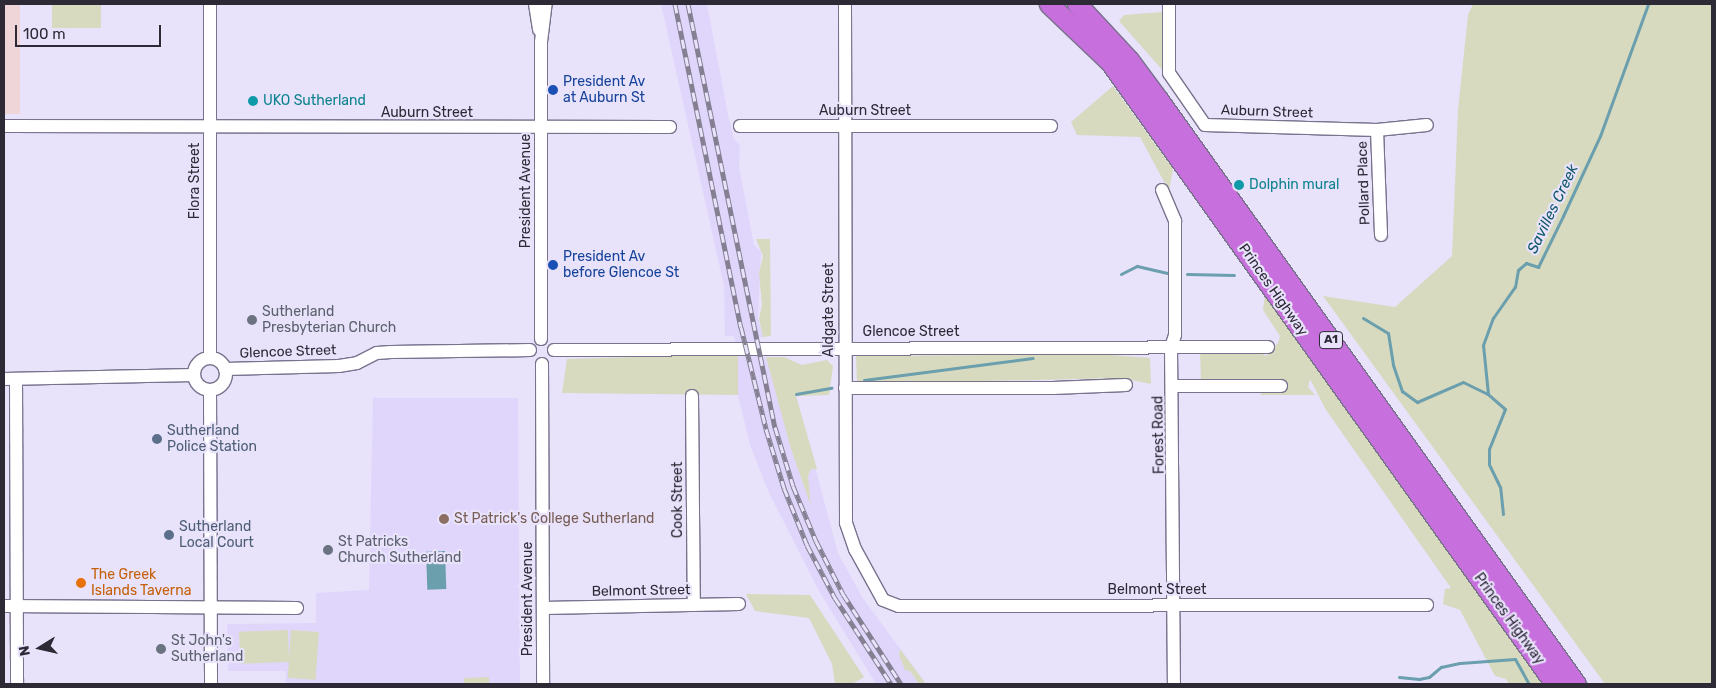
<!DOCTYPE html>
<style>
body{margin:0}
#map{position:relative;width:1716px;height:688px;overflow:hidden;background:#e8e2fb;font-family:Rubik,sans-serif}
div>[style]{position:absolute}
.commercial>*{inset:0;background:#efd5d8;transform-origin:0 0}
.built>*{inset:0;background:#e0d6fc}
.green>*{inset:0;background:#d7dabf;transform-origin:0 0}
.water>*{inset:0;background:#6b9fae;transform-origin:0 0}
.stream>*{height:3px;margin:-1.5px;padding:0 1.5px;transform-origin:1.5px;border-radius:1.5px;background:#6b9fae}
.roads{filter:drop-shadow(1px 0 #79728d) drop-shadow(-1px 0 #79728d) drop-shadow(0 1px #79728d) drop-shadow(0 -1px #79728d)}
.minor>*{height:12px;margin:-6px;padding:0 6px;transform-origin:6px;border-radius:6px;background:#fff}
.minor>.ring{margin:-6px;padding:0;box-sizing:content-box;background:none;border:12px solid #fff;border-radius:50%}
.highway>*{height:19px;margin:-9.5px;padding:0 9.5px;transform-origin:9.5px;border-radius:9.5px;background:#c76fdc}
.rail>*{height:5px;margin-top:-2.5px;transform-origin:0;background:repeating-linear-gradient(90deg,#e8e2fb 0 9px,#848092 0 18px);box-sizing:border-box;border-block:1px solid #848092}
.dots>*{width:14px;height:14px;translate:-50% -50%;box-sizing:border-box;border:2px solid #e8e2fb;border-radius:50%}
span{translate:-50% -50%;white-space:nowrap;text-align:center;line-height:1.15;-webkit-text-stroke:4.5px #e8e2fb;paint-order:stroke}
.shield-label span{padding:1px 4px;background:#e8e2fb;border:1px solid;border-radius:4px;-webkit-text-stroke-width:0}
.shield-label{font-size:12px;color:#2d2a36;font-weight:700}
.transit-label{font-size:14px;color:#164399}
.left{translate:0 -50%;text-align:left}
.culture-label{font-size:14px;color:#0d838f}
.street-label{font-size:14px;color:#2d2a36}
.worship-label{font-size:14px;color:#5b616d}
.service-label{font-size:14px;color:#4e5e75}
.education-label{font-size:14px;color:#785e54}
.food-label{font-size:14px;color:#c56008}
.water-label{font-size:15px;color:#105869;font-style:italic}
.frame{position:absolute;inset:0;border:5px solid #2d2a36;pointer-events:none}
.north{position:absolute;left:15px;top:623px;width:50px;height:50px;-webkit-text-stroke:4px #e8e2fb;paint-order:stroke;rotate:260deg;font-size:14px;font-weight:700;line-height:20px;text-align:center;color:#2d2a36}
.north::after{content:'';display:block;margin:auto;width:18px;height:22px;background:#2d2a36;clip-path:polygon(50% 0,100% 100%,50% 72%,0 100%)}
.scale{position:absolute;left:15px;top:25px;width:146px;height:22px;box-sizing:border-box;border:2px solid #2d2a36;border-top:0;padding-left:6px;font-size:15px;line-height:18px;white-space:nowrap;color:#2d2a36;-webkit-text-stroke:4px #e8e2fb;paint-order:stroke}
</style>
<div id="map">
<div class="commercial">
<div style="left:4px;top:4px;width:16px;height:110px"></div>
</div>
<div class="built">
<div style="clip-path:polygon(661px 4px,707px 4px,728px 115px,734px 139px,740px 145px,739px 167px,754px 245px,761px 252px,758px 318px,763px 337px,757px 338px,762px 357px,766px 357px,796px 396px,838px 553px,862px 597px,926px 684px,876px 684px,819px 591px,769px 493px,750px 445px,738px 395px,738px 354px,734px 336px,725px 336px,724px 286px)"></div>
<div style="clip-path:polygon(373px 398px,518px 398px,520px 684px,286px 684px,286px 671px,228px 671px,227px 624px,316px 623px,316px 593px,369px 590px)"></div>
</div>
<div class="green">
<div style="left:52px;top:4px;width:49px;height:24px"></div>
<div style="clip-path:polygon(1473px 4px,1712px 4px,1712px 684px,1605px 684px,1323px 296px,1395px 307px,1452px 256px,1458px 110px,1468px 15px)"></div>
<div style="clip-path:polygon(1162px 12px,1165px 73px,1119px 21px,1124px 15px)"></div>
<div style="clip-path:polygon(1113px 86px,1173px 169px,1169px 191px,1140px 137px,1077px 135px,1071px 122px)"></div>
<div style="clip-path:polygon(756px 239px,770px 239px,771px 336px,763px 337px,759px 319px,762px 305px,759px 273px,763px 256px)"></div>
<div style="clip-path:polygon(1265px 293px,1305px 347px,1543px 684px,1509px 684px,1506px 679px,1495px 676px,1460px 610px,1443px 604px,1445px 589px,1451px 588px,1326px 410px,1310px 379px,1308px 387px,1315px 395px,1260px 395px,1265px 389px,1289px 388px,1285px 383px,1201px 382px,1200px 352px,1255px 350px,1266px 356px,1278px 343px,1280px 336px,1263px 310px)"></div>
<div style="clip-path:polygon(738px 354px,738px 395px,562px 393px,567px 359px)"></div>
<div style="clip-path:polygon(1097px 354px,1150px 358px,1151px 384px,1121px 378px,857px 384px,856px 356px)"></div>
<div style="clip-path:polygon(766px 357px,784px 357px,802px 365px,827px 360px,833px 366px,829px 395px,796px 396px,817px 469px,811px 469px,808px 476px,811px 506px,791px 449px)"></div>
<div style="clip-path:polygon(746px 594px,810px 595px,864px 677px,852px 684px,835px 684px,832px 664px,809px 618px,755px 611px)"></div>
<div style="left:288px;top:630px;width:32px;height:49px;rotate:88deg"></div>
<div style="left:291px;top:630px;width:28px;height:48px;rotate:4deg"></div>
<div style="clip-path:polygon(900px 649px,926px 684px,919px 684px,910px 671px,905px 670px,899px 655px)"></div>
<div style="clip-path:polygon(489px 677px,489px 684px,464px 684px,464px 678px)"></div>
</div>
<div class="water">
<div style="left:445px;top:551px;width:38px;height:19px;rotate:88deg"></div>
</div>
<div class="stream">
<div style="left:1121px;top:274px;width:18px;rotate:-27deg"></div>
<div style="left:1137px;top:266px;width:31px;rotate:13deg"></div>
<div style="left:1187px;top:274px;width:47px;rotate:1.2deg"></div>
<div style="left:1363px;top:318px;width:29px;rotate:31deg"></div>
<div style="left:1388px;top:333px;width:32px;rotate:81deg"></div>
<div style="left:1393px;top:365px;width:28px;rotate:71deg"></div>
<div style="left:1402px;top:391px;width:19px;rotate:36deg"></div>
<div style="left:1417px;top:402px;width:50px;rotate:-23.5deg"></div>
<div style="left:1463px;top:382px;width:28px;rotate:26deg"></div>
<div style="left:864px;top:380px;width:170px;rotate:-7.4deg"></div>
<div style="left:796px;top:394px;width:36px;rotate:-10deg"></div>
<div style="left:1503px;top:514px;width:27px;rotate:-96deg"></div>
<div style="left:1500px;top:487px;width:25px;rotate:-116deg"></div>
<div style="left:1489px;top:464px;width:15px;rotate:-90deg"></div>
<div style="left:1489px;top:449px;width:43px;rotate:-68.2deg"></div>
<div style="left:1505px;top:409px;width:23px;rotate:-139deg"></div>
<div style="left:1488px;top:394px;width:49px;rotate:-95.8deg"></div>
<div style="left:1483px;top:345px;width:29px;rotate:-70deg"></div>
<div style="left:1493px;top:318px;width:38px;rotate:-55deg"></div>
<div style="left:1515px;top:287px;width:17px;rotate:-80deg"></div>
<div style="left:1518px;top:270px;width:11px;rotate:-41deg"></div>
<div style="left:1526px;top:263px;width:13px;rotate:18deg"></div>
<div style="left:1538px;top:267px;width:57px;rotate:-63.9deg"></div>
<div style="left:1563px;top:216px;width:88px;rotate:-65.2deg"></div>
<div style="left:1600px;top:136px;width:140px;rotate:-70deg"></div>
<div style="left:1399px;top:677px;width:20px;rotate:6deg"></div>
<div style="left:1419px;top:679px;width:10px;rotate:-11deg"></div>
<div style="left:1429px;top:677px;width:16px;rotate:-40deg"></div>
<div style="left:1441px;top:667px;width:19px;rotate:-12deg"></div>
<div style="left:1460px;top:663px;width:55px;rotate:-4.2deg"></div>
<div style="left:1515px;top:659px;width:29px;rotate:61deg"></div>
</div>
<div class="roads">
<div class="minor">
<div style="left:535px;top:4px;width:26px;rotate:81deg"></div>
<div style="left:845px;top:4px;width:519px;rotate:89.89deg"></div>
<div style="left:846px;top:523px;width:28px;rotate:71deg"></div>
<div style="left:855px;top:549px;width:58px;rotate:61.2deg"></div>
<div style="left:883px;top:600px;width:17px;rotate:21deg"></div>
<div style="left:899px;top:606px;width:528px;rotate:-0.11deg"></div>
<div style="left:1169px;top:4px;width:69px;rotate:90deg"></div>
<div style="left:1169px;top:73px;width:63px;rotate:55.3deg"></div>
<div style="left:1205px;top:125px;width:172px;rotate:1.7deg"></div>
<div style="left:1377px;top:130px;width:50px;rotate:-5.7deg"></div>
<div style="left:4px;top:126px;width:666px;rotate:0.09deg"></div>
<div style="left:740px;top:126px;width:311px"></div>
<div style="left:1377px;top:130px;width:105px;rotate:87.8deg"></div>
<div style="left:1162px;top:190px;width:34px;rotate:67deg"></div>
<div style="left:1175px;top:221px;width:114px;rotate:90deg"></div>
<div style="left:1175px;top:335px;width:13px;rotate:108deg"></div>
<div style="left:1171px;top:347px;width:337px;rotate:89.5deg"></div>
<div style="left:541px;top:339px;width:297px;rotate:-90deg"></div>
<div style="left:541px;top:42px;width:38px;rotate:-83deg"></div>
<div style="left:554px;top:350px;width:714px;rotate:-0.24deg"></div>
<div style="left:210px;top:358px;width:354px;rotate:-90deg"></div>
<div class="ring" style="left:194px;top:358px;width:20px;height:20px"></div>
<div style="left:542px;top:364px;width:320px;rotate:89.8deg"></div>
<div style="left:225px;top:369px;width:114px;rotate:-1.5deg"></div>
<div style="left:339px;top:366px;width:18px;rotate:-9deg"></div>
<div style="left:357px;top:363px;width:22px;rotate:-27deg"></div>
<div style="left:377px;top:353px;width:14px;rotate:-4deg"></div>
<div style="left:391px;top:352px;width:139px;rotate:-0.8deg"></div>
<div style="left:4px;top:379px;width:190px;rotate:-1.2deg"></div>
<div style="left:16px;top:379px;width:305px;rotate:89.8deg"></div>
<div style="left:1173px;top:386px;width:108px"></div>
<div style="left:845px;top:388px;width:208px"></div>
<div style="left:1053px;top:388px;width:73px;rotate:-2.4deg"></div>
<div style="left:210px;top:390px;width:294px;rotate:89.8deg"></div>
<div style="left:692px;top:396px;width:209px;rotate:89.5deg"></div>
<div style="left:4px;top:606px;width:293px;rotate:0.4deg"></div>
<div style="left:543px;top:608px;width:196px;rotate:-1.2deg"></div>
</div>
<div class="highway">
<div style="left:1049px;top:4px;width:84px;rotate:43.6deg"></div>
<div style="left:1110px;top:62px;width:765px;rotate:54.42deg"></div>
<div style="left:1077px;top:4px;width:76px;rotate:47.1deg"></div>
<div style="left:1129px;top:60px;width:49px;rotate:53.4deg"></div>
<div style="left:1158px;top:99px;width:719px;rotate:54.45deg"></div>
</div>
</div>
<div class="rail">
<div style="left:675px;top:4px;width:330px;rotate:78.5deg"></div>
<div style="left:741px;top:327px;width:105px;rotate:76.2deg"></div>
<div style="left:766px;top:429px;width:62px;rotate:73deg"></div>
<div style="left:784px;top:488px;width:61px;rotate:68deg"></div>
<div style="left:807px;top:545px;width:60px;rotate:62.2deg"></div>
<div style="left:835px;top:598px;width:103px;rotate:56.9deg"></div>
<div style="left:688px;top:4px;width:432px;rotate:78.4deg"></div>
<div style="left:775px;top:427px;width:62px;rotate:73deg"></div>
<div style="left:793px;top:486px;width:60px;rotate:67.3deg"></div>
<div style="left:816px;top:541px;width:59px;rotate:63deg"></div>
<div style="left:843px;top:594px;width:107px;rotate:57.2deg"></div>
</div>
<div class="dots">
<div style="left:553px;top:90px;background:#1a4fb4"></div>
<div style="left:253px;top:101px;background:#0f9aa8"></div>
<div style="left:1239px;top:185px;background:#0f9aa8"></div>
<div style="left:553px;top:265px;background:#1a4fb4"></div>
<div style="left:252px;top:320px;background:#6b7280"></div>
<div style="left:157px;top:439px;background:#5c6f8a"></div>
<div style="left:444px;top:519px;background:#8d6e63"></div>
<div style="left:169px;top:535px;background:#5c6f8a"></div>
<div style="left:328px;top:550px;background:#6b7280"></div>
<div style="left:81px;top:583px;background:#e8710a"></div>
<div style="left:161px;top:649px;background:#6b7280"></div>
</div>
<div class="shield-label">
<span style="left:1331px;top:340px">A1</span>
</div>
<div class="transit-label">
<span class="left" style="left:563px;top:90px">President Av<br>at Auburn St</span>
<span class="left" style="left:563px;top:265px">President Av<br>before Glencoe St</span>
</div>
<div class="culture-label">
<span class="left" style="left:263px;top:101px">UKO Sutherland</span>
<span class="left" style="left:1249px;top:185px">Dolphin mural</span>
</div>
<div class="street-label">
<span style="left:865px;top:111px">Auburn Street</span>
<span style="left:1267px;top:112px;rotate:2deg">Auburn Street</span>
<span style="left:427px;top:113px">Auburn Street</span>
<span style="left:195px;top:181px;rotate:-90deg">Flora Street</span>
<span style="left:1364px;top:183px;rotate:-92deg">Pollard Place</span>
<span style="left:526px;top:191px;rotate:-90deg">President Avenue</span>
<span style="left:1273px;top:290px;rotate:55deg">Princes Highway</span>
<span style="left:829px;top:310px;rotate:-90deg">Aldgate Street</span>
<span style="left:911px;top:332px">Glencoe Street</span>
<span style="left:288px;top:352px;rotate:-2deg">Glencoe Street</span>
<span style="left:1159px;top:435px;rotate:-91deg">Forest Road</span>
<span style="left:678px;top:500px;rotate:-90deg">Cook Street</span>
<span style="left:1157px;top:590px">Belmont Street</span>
<span style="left:641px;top:591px;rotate:-1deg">Belmont Street</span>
<span style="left:528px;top:599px;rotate:-90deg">President Avenue</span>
<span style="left:1509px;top:619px;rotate:54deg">Princes Highway</span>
</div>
<div class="worship-label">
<span class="left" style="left:262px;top:320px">Sutherland<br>Presbyterian Church</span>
<span class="left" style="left:338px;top:550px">St Patricks<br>Church Sutherland</span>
<span class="left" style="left:171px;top:649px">St John's<br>Sutherland</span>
</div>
<div class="service-label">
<span class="left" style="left:167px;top:439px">Sutherland<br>Police Station</span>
<span class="left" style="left:179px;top:535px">Sutherland<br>Local Court</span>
</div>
<div class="education-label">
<span class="left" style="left:454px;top:519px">St Patrick's College Sutherland</span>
</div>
<div class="food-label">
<span class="left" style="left:91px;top:583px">The Greek<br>Islands Taverna</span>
</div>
<div class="water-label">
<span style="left:1553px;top:209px;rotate:-64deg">Savilles Creek</span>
</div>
<div class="frame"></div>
<div class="north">N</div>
<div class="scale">100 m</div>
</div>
